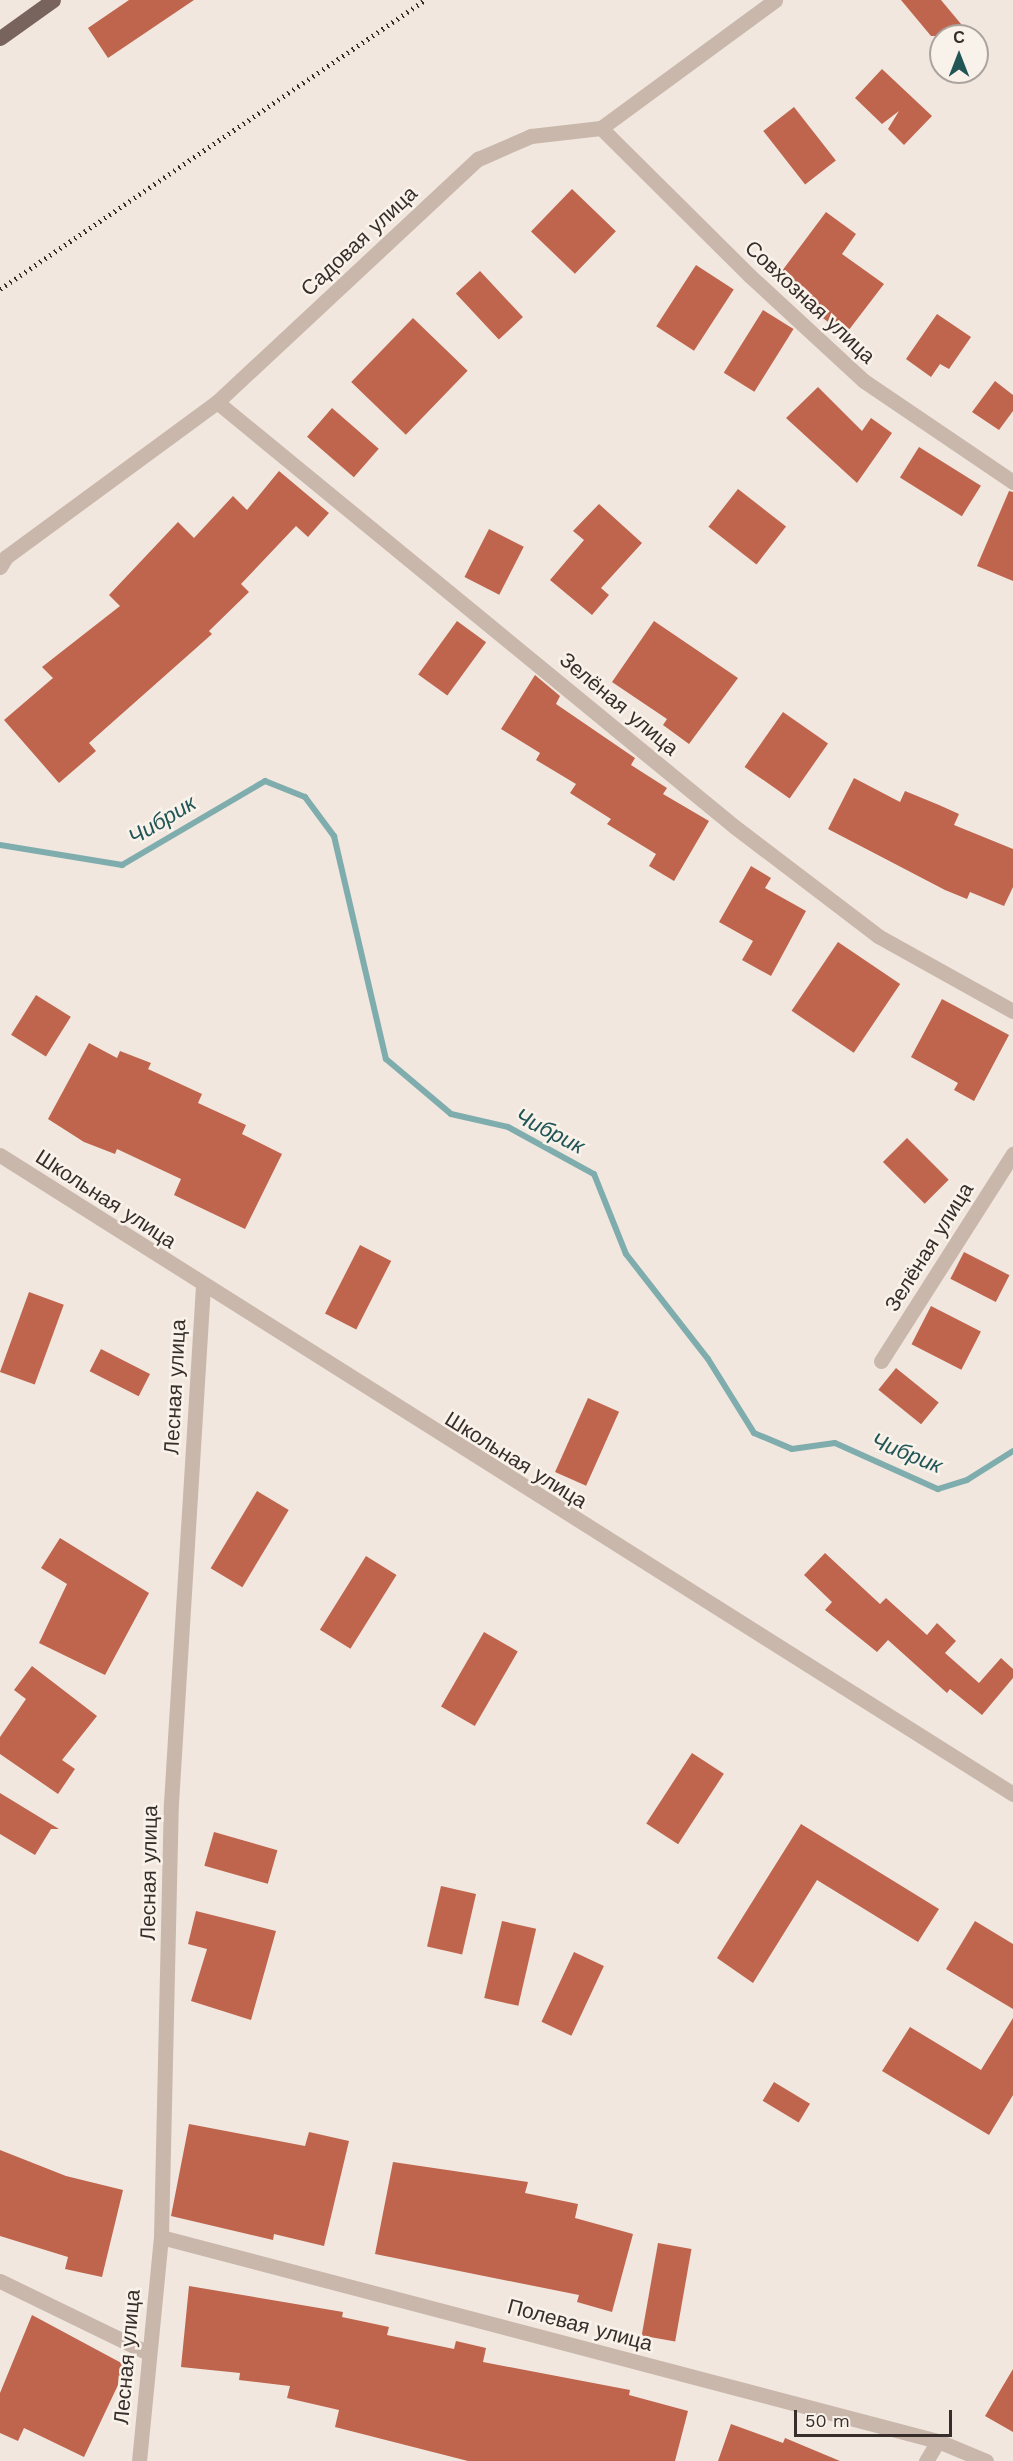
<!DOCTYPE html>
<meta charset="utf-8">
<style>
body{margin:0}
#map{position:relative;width:1013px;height:2461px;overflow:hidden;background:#f1e7de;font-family:"Work Sans",sans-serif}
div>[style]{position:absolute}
.stream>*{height:6px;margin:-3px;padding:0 3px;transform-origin:3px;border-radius:3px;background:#7fadad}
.building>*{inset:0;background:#bf654e;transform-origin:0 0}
.minor>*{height:15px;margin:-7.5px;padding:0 7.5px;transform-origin:7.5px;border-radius:7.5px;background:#c9b7ab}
.primary>*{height:15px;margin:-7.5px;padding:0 7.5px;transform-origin:7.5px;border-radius:7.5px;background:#78645c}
.rail>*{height:4.5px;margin-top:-2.25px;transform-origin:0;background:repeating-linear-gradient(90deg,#372d2a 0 1.5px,transparent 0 6px)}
span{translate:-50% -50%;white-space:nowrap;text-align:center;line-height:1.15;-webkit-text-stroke:5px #f9f2ea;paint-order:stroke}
.street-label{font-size:21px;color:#372d2a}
.water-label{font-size:22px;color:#215556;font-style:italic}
.north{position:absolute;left:929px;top:24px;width:60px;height:60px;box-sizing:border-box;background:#f9f2ea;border:2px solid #aba39d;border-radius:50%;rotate:0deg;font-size:16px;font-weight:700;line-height:24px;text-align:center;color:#372d2a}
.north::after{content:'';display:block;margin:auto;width:21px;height:27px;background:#215556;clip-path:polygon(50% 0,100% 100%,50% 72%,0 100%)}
.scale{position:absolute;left:794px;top:2410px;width:158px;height:27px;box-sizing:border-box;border:3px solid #372d2a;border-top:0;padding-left:8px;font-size:18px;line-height:21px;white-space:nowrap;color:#372d2a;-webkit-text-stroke:4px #f9f2ea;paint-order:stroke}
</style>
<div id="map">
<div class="stream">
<div style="left:0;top:845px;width:124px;rotate:9.3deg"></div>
<div style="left:122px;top:865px;width:166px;rotate:-30.4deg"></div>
<div style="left:265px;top:781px;width:43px;rotate:21.8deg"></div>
<div style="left:305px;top:797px;width:49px;rotate:53.4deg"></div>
<div style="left:334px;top:836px;width:229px;rotate:76.9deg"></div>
<div style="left:386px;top:1059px;width:85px;rotate:40.2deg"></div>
<div style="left:451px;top:1114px;width:58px;rotate:12.8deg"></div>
<div style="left:508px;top:1127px;width:98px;rotate:28.7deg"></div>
<div style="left:594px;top:1174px;width:86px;rotate:68.2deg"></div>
<div style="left:626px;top:1254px;width:133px;rotate:52deg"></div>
<div style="left:708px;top:1359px;width:87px;rotate:58.1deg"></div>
<div style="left:754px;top:1433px;width:41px;rotate:22.8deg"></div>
<div style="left:792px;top:1449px;width:43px;rotate:-7.9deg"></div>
<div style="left:835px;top:1443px;width:113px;rotate:24.1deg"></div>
<div style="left:938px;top:1489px;width:30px;rotate:-17deg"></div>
<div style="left:967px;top:1480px;width:54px;rotate:-32.2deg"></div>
</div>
<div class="building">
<div style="clip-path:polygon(129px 0,194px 0,108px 58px,88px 28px)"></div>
<div style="clip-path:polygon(901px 0,941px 0,971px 36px,931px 36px)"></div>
<div style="clip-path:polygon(882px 69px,932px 116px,904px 145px,888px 129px,899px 111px,882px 124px,855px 98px)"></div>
<div style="left:794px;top:107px;width:68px;height:39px;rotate:52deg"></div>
<div style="left:572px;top:189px;width:61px;height:59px;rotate:44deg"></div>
<div style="clip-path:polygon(826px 212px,856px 234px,842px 254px,884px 284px,845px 335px,819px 315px,825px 309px,779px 275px)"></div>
<div style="left:696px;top:265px;width:45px;height:73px;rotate:33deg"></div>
<div style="left:480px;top:271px;width:63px;height:33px;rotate:47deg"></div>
<div style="left:763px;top:310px;width:36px;height:74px;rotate:32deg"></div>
<div style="clip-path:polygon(937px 314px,971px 337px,949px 369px,940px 364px,931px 377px,906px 359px)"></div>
<div style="left:413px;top:318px;width:76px;height:89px;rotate:44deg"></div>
<div style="clip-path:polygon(995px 381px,1013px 395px,1013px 411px,999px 430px,972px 412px)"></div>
<div style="clip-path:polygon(818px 387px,862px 431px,871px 418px,892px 433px,857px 483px,786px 418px)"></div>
<div style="left:332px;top:408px;width:62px;height:38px;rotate:41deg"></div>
<div style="left:919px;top:447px;width:73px;height:36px;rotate:32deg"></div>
<div style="clip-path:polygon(279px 471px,329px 513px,308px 537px,296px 526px,241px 584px,249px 592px,209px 631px,212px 634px,89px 743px,96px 751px,59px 783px,4px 720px,53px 678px,42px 667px,120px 606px,109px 595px,178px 522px,194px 538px,233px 496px,247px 510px)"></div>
<div style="left:738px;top:489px;width:61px;height:48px;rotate:38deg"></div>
<div style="clip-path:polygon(1009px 491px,1013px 492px,1013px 581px,977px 566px)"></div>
<div style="clip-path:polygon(599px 504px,642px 543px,601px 588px,609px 595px,592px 615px,550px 580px,584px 540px,573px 531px)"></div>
<div style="left:489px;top:529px;width:39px;height:54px;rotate:27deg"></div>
<div style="left:457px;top:621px;width:36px;height:66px;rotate:36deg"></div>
<div style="clip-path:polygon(654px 621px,738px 678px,689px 744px,663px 725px,667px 719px,612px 682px)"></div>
<div style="clip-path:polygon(535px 675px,560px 696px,556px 704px,635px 758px,631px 765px,667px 788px,663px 794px,709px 821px,674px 881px,649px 866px,656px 854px,607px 824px,611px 819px,570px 793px,576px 784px,536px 760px,540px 753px,501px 729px)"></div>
<div style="left:783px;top:712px;width:55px;height:67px;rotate:35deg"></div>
<div style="clip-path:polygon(854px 778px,900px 802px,905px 791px,939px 805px,959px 814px,954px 825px,1013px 849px,1013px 887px,1004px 906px,970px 892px,967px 899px,945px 890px,828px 829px)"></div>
<div style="clip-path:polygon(751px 866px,771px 878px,765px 888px,806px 911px,771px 976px,742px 960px,753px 941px,719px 922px)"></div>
<div style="left:838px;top:942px;width:75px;height:83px;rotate:34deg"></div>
<div style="left:36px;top:995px;width:41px;height:47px;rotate:32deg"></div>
<div style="clip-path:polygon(942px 999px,1009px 1035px,974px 1101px,954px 1090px,958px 1083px,911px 1057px)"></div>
<div style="clip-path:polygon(89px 1043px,117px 1058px,120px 1051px,151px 1063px,148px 1069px,202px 1094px,198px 1103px,246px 1125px,242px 1134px,282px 1154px,245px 1229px,174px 1195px,181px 1179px,117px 1149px,115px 1154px,84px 1142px,48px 1119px)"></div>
<div style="left:907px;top:1138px;width:59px;height:34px;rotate:45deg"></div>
<div style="left:360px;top:1245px;width:35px;height:77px;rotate:27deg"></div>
<div style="left:964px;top:1252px;width:51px;height:30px;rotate:27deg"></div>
<div style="left:29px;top:1292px;width:37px;height:85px;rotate:20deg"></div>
<div style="left:931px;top:1306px;width:56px;height:43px;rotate:27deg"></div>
<div style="left:101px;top:1349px;width:55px;height:25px;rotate:27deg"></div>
<div style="left:896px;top:1368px;width:55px;height:28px;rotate:39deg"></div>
<div style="left:588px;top:1398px;width:34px;height:81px;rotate:24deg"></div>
<div style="left:257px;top:1491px;width:37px;height:90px;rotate:31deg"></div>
<div style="clip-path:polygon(60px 1538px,149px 1593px,105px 1675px,39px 1643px,67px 1584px,41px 1568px)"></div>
<div style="clip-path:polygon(825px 1553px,880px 1604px,886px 1598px,927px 1635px,937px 1623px,956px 1641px,945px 1653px,979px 1683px,1001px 1658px,1013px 1669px,1013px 1678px,982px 1715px,950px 1689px,947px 1693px,888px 1640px,877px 1652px,825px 1610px,832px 1602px,804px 1575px)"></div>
<div style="left:366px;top:1556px;width:36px;height:87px;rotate:32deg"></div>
<div style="left:484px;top:1632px;width:39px;height:86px;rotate:30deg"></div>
<div style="clip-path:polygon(32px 1666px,97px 1716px,62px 1760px,75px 1769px,58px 1794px,0 1754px,0 1737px,26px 1699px,14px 1690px)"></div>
<div style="left:692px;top:1753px;width:38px;height:84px;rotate:33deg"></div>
<div style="clip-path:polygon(0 1793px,59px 1829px,51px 1829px,35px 1855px,0 1834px)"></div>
<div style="clip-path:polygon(801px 1824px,939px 1909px,918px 1942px,817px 1880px,753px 1983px,717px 1958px)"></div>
<div style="left:214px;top:1832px;width:66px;height:35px;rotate:16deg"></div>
<div style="left:441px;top:1886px;width:36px;height:62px;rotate:13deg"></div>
<div style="clip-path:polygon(196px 1911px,276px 1931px,251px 2020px,191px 2001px,207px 1949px,188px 1944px)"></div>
<div style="left:502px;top:1921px;width:35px;height:79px;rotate:13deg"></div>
<div style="clip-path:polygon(975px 1921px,1013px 1944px,1013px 2009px,946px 1969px)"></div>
<div style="left:574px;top:1952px;width:33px;height:77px;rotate:25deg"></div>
<div style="clip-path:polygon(1013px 2018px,1013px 2095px,989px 2135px,882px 2071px,910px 2027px,981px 2070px)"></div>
<div style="left:774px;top:2082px;width:42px;height:22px;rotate:31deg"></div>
<div style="clip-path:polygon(189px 2124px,305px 2146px,309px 2132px,349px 2141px,324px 2246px,274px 2234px,273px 2240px,171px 2216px)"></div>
<div style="clip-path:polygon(0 2150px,66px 2176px,123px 2190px,102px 2277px,65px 2269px,68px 2257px,0 2236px)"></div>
<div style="clip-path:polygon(393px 2162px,528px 2182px,525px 2193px,578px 2204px,575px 2218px,633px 2234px,612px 2312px,577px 2302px,579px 2295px,375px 2254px)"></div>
<div style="left:658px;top:2243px;width:34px;height:94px;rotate:10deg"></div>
<div style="clip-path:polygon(189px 2286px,343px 2312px,342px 2317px,389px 2327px,387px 2335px,454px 2349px,456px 2341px,486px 2348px,483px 2362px,630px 2390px,629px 2395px,688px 2411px,675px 2461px,468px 2461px,335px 2427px,339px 2410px,287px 2398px,290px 2386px,239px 2380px,240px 2373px,181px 2367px)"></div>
<div style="clip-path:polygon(32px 2315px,127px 2366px,84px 2457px,24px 2428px,18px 2441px,0 2433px,0 2393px)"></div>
<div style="clip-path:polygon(1013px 2369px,1013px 2432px,985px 2416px)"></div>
<div style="clip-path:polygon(731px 2424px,783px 2443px,785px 2438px,840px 2461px,718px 2461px)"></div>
</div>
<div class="minor">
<div style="left:601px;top:128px;width:209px;rotate:44.8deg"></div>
<div style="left:749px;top:275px;width:156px;rotate:42.7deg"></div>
<div style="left:864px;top:381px;width:180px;rotate:34.1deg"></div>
<div style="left:217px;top:402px;width:670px;rotate:39.37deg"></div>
<div style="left:735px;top:827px;width:180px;rotate:37.3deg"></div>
<div style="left:878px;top:936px;width:154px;rotate:29.1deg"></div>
<div style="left:0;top:567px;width:12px;rotate:-59deg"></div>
<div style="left:6px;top:557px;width:262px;rotate:-36.3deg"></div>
<div style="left:217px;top:402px;width:357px;rotate:-43deg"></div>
<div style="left:478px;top:159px;width:58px;rotate:-23.5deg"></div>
<div style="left:531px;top:136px;width:70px;rotate:-6.5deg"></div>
<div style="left:601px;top:128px;width:216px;rotate:-36.3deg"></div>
<div style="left:0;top:1155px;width:1198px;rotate:32.24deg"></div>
<div style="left:881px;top:1361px;width:246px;rotate:-57.5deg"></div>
<div style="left:161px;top:2237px;width:803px;rotate:14.71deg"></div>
<div style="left:938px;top:2441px;width:52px;rotate:22.6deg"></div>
<div style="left:0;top:2281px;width:162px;rotate:25.9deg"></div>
<div style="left:139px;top:2461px;width:225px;rotate:-84.4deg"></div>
<div style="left:161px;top:2237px;width:434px;rotate:-88.7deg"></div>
<div style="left:171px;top:1803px;width:518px;rotate:-86.46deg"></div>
<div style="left:926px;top:2461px;width:23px;rotate:-59deg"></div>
</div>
<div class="primary">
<div style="left:0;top:38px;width:65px;rotate:-35.6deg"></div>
</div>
<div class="rail">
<div style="left:0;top:289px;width:514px;rotate:-34.22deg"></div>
</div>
<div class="street-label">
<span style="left:359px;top:241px;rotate:-43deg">Садовая улица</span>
<span style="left:810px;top:302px;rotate:43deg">Совхозная улица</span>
<span style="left:619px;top:704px;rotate:40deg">Зелёная улица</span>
<span style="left:106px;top:1199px;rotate:33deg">Школьная улица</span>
<span style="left:929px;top:1247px;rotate:-58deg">Зелёная улица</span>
<span style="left:175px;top:1387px;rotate:-87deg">Лесная улица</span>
<span style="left:516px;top:1460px;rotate:32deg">Школьная улица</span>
<span style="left:149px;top:1873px;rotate:-89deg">Лесная улица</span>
<span style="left:580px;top:2325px;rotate:15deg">Полевая улица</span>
<span style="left:127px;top:2357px;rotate:-85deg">Лесная улица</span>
</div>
<div class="water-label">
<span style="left:162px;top:820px;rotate:-31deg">Чибрик</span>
<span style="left:550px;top:1131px;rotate:27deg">Чибрик</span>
<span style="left:907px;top:1453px;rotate:22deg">Чибрик</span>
</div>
<div class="north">С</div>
<div class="scale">50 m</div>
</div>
